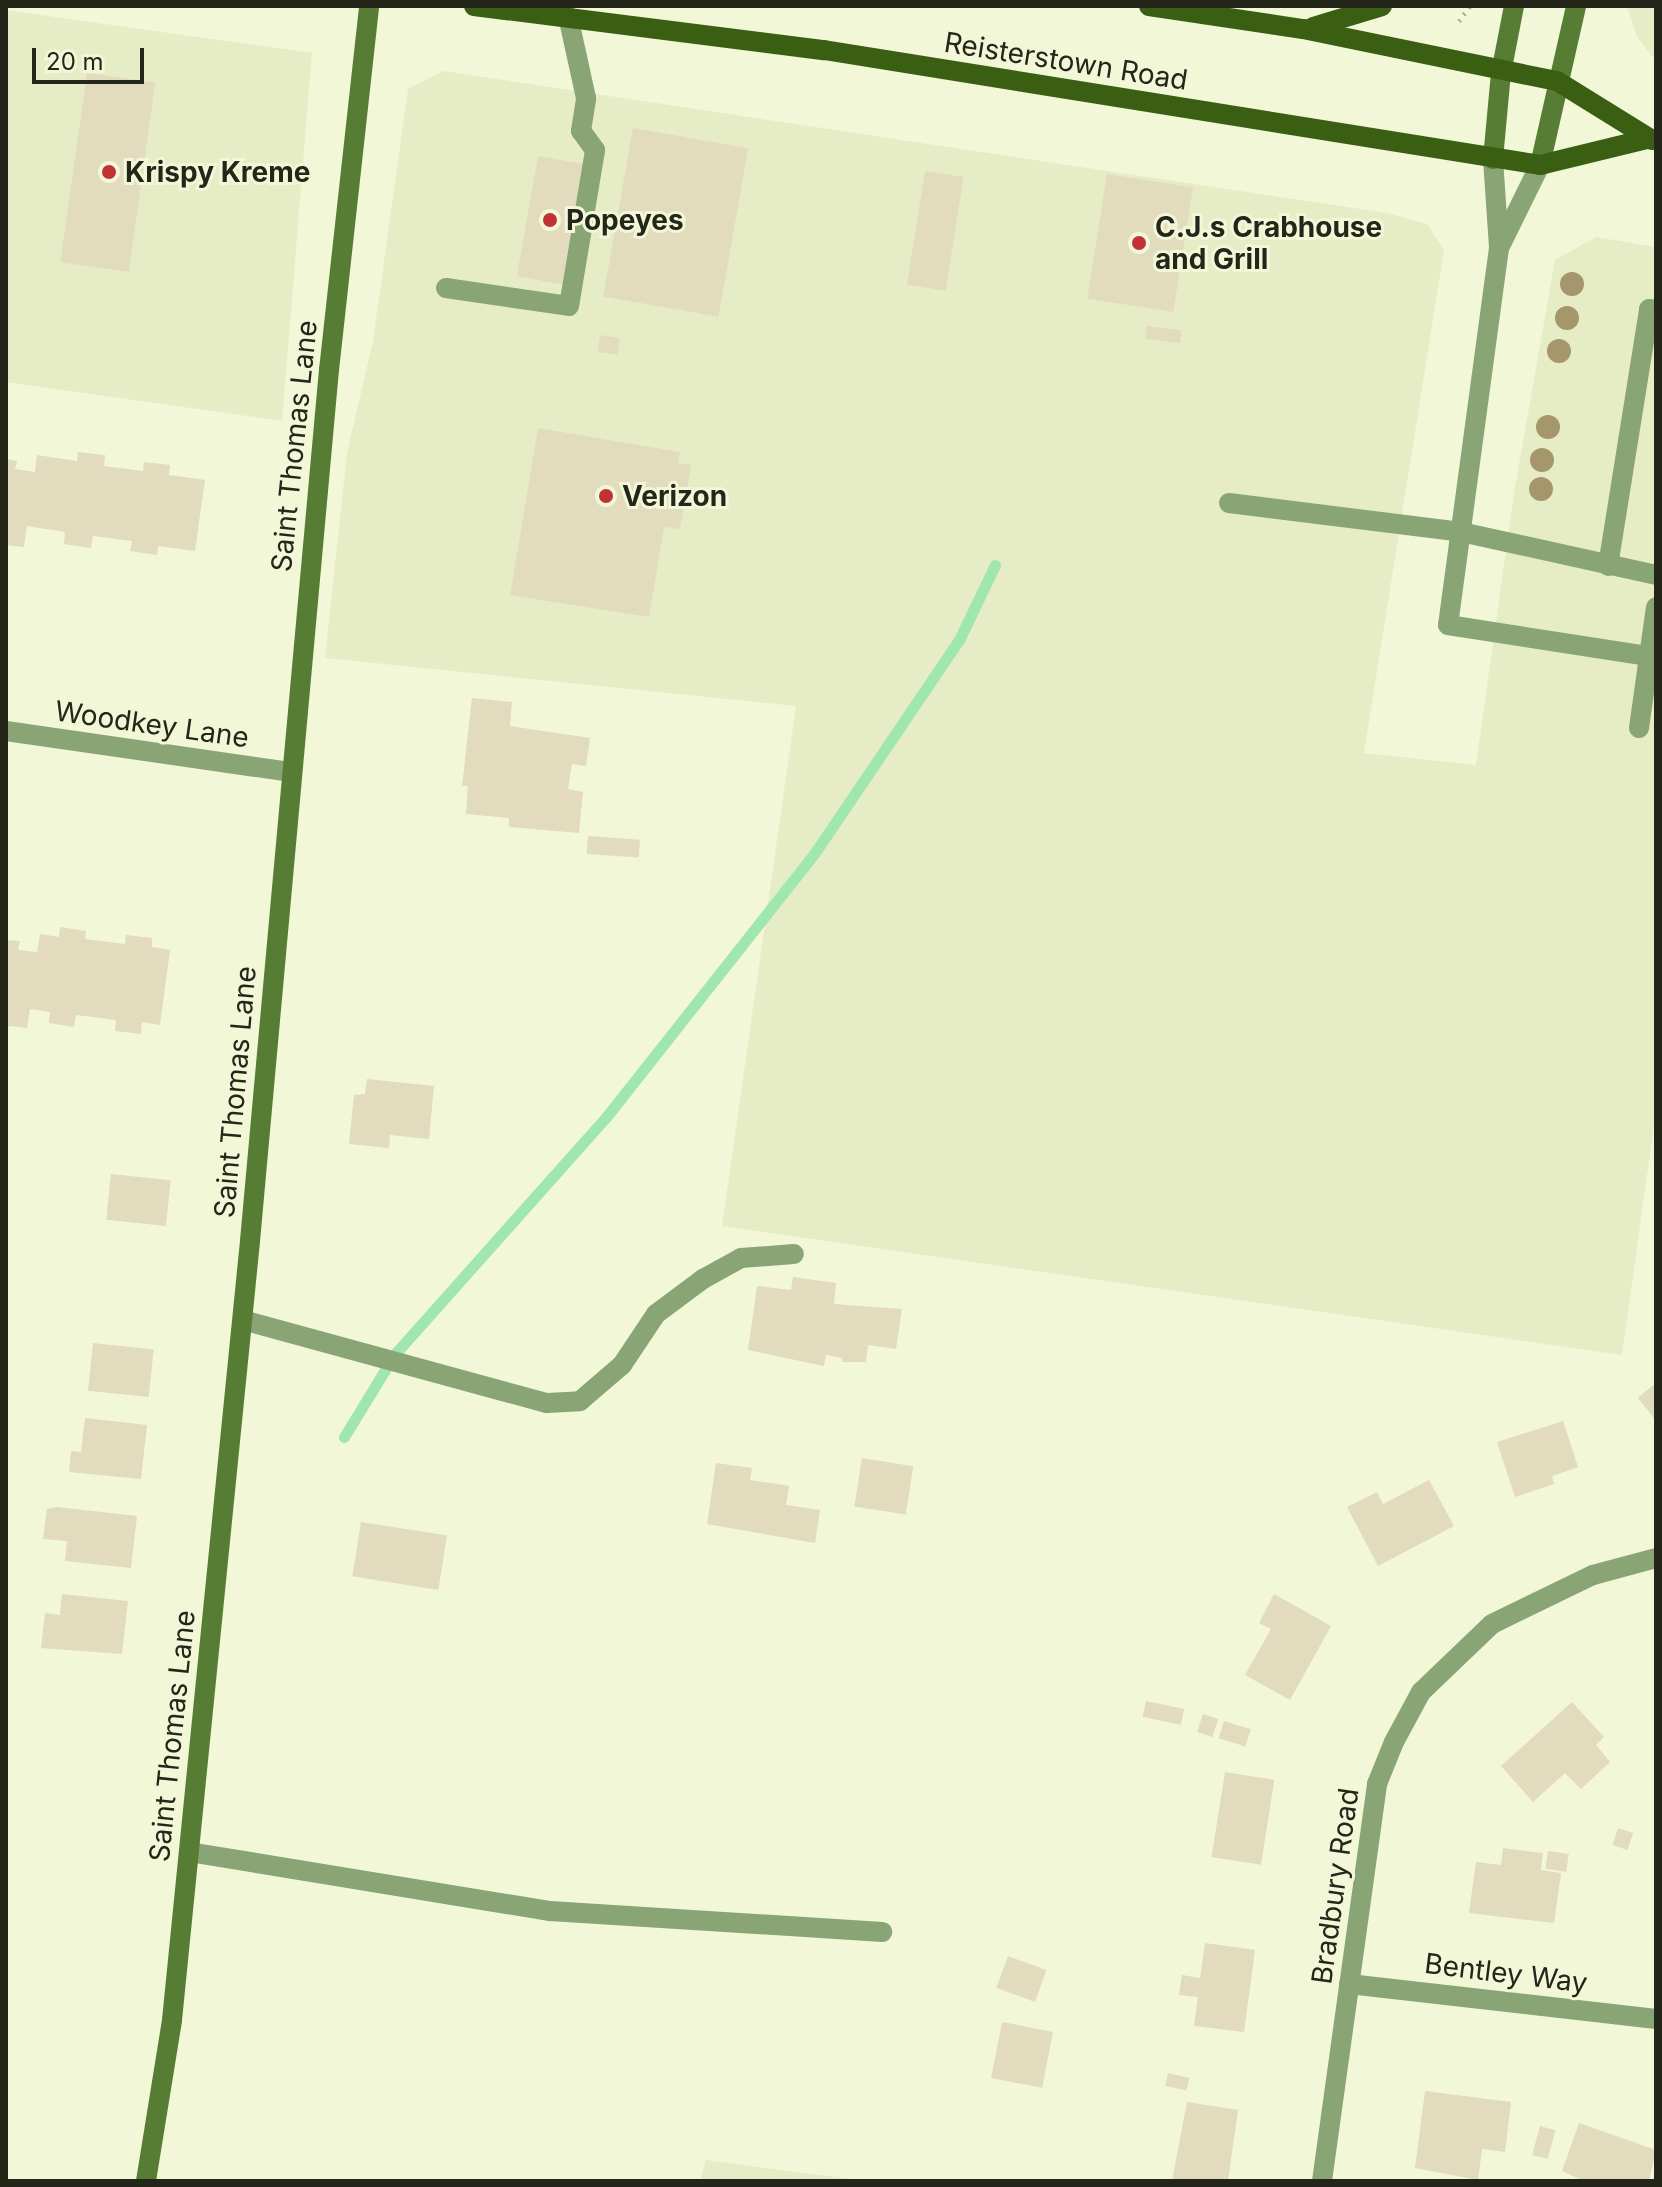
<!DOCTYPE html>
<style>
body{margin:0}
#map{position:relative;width:1662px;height:2187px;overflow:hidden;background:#f2f7d8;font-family:Inter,sans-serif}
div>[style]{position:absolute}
.built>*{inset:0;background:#e6ecc6}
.stream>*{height:11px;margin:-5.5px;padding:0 5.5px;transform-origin:5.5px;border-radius:5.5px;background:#a0e6af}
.building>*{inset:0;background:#e2dbbd;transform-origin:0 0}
.path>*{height:5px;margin-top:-2.5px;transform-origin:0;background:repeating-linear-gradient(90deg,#b0b49b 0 2px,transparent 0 8px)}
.lane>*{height:20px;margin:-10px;padding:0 10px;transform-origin:10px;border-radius:10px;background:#89a475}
.street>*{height:20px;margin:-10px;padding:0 10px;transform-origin:10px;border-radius:10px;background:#89a475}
.secondary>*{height:20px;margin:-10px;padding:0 10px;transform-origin:10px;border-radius:10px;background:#577d35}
.primary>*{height:20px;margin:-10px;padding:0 10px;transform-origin:10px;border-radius:10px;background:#3a5f13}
.trees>*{width:24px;height:24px;margin:-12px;border-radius:50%;background:#a5976b}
.dots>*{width:22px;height:22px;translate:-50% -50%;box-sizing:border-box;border:4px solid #f2f7d8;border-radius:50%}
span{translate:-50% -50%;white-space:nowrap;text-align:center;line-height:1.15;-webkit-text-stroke:6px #f2f7d8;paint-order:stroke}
.street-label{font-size:28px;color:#24261a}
.poi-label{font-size:28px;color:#24261a;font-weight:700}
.left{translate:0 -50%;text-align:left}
.frame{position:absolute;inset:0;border:8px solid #24261a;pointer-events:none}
.scale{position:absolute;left:32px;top:48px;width:112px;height:36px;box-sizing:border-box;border:4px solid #24261a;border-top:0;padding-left:10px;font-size:24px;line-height:28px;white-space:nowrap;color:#24261a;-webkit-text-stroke:6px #f2f7d8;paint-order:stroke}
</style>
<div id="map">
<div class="built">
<div style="clip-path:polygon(1627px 6px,1656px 6px,1656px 61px,1637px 37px)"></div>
<div style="clip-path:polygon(6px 10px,312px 53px,282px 421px,6px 382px)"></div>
<div style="clip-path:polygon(444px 71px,1387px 213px,1427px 224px,1444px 250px,1364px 753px,1476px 765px,1514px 493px,1555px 260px,1596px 237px,1656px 247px,1656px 1111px,1622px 1355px,722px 1226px,796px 706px,325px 658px,347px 453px,373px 341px,408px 89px)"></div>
<div style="clip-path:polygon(706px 2160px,865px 2181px,700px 2181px)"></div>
</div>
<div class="stream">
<div style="left:344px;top:1437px;width:96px;rotate:-58.6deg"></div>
<div style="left:394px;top:1355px;width:320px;rotate:-48.3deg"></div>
<div style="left:607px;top:1116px;width:334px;rotate:-51.7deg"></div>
<div style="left:814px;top:854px;width:261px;rotate:-55.9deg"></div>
<div style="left:960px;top:638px;width:81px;rotate:-64.4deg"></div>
</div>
<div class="building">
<div style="left:87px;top:73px;width:69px;height:191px;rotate:8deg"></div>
<div style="left:633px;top:128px;width:117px;height:171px;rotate:10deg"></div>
<div style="left:538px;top:156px;width:46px;height:122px;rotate:10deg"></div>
<div style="left:925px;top:171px;width:39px;height:115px;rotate:9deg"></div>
<div style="left:1107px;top:174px;width:87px;height:126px;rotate:9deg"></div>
<div style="left:1147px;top:326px;width:35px;height:13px;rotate:7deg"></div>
<div style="left:600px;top:335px;width:20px;height:17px;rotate:9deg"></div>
<div style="clip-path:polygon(538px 428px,680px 452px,678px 463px,691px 465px,680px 529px,664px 527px,649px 617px,510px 595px)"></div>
<div style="clip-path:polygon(78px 452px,105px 455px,104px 466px,143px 471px,144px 462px,170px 465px,169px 475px,205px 480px,195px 551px,158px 546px,157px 555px,130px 551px,132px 541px,93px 536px,91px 548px,64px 544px,65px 532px,27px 526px,24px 547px,6px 545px,6px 459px,17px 461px,15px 469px,35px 472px,37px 455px,77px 461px)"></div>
<div style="clip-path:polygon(472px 698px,512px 702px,510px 726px,590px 738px,586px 766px,572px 764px,568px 789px,583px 792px,579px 833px,509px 827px,509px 818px,466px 814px,468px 786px,462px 786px)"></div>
<div style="left:588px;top:836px;width:52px;height:18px;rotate:4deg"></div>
<div style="clip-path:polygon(60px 927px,86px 931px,85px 939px,125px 944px,126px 935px,152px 938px,152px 947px,170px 950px,160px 1025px,142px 1022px,141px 1034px,115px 1031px,116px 1020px,76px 1015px,74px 1027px,49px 1023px,50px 1012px,30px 1009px,27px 1028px,9px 1026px,6px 1037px,6px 940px,20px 941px,18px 950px,37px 952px,40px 934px,59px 937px)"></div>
<div style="clip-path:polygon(367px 1079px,434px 1086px,429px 1139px,390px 1135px,389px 1148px,349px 1144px,354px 1095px,365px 1094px)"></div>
<div style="left:111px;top:1174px;width:60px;height:46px;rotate:6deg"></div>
<div style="clip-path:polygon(793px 1277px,836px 1283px,834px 1304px,902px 1309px,896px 1349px,868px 1345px,866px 1362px,842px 1362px,842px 1358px,826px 1355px,824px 1366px,748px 1350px,757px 1286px,791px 1290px)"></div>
<div style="left:93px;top:1343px;width:61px;height:48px;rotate:6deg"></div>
<div style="clip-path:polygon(1653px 1385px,1656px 1389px,1656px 1421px,1638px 1398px)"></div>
<div style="clip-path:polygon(85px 1418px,147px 1425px,141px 1479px,69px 1472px,71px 1451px,81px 1452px)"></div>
<div style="clip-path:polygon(1563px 1421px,1578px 1467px,1552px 1476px,1554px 1484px,1515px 1497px,1497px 1442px)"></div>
<div style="left:862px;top:1458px;width:52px;height:49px;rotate:9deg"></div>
<div style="clip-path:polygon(716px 1463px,752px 1468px,750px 1480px,789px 1486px,786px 1505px,820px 1510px,815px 1543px,707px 1524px)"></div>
<div style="clip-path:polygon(1429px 1480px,1454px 1526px,1378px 1566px,1347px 1507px,1377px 1492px,1383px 1504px)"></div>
<div style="clip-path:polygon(57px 1507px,137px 1516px,131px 1568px,65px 1561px,67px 1541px,43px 1539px,47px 1509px)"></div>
<div style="left:361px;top:1522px;width:87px;height:55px;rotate:9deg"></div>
<div style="clip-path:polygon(62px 1594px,128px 1601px,122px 1654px,41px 1648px,45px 1613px,60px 1615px)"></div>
<div style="clip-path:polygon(1274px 1594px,1331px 1626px,1290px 1700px,1245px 1675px,1271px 1629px,1259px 1623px)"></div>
<div style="left:1146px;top:1701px;width:39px;height:16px;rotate:12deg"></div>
<div style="clip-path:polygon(1572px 1702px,1604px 1737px,1596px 1745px,1610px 1762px,1581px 1789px,1565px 1773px,1533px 1802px,1501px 1766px)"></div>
<div style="left:1203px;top:1714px;width:16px;height:19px;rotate:18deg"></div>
<div style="left:1224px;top:1721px;width:28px;height:18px;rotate:17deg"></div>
<div style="left:1225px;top:1772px;width:50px;height:86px;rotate:9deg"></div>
<div style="left:1618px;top:1828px;width:16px;height:18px;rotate:18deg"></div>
<div style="clip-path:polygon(1503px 1848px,1543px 1853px,1541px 1870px,1561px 1873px,1554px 1923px,1469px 1913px,1476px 1862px,1501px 1865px)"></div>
<div style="left:1548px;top:1851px;width:21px;height:18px;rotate:8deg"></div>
<div style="clip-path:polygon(1205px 1943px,1255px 1950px,1244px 2032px,1194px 2026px,1198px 1997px,1179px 1995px,1182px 1975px,1200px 1978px)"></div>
<div style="left:1008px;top:1956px;width:41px;height:34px;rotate:20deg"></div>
<div style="left:1002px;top:2022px;width:52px;height:57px;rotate:11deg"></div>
<div style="left:1168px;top:2073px;width:22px;height:13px;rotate:13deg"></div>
<div style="clip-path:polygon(1425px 2091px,1511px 2102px,1505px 2152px,1482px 2149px,1478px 2180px,1415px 2168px)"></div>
<div style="clip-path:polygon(1187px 2102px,1238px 2110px,1228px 2181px,1172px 2181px)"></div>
<div style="clip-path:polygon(1579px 2123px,1656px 2150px,1649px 2181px,1584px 2181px,1562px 2171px)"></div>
<div style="left:1540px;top:2126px;width:16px;height:30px;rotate:15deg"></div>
</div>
<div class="path">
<div style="left:1459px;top:21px;width:19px;rotate:-54deg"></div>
</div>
<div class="lane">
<div style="left:1493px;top:159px;width:89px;rotate:86.1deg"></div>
<div style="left:1499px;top:248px;width:380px;rotate:97.7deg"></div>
<div style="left:1448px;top:625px;width:203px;rotate:8.8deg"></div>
<div style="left:1499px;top:248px;width:93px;rotate:-63.7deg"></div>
<div style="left:446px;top:288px;width:124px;rotate:8.3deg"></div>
<div style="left:569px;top:306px;width:158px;rotate:-80.5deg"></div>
<div style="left:595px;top:150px;width:24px;rotate:-126deg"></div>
<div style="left:581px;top:131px;width:33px;rotate:-81deg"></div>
<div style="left:586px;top:98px;width:84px;rotate:-102.4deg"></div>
<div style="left:1229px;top:503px;width:234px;rotate:7.1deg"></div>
<div style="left:1461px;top:532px;width:200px;rotate:12.4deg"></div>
<div style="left:1608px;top:566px;width:260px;rotate:-80.9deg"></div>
<div style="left:1649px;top:309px;width:7px;rotate:8deg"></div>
<div style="left:1639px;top:728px;width:122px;rotate:-82deg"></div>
<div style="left:243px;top:1320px;width:315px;rotate:15.3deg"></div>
<div style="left:547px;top:1403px;width:33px;rotate:-3deg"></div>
<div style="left:580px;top:1401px;width:55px;rotate:-40.6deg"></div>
<div style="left:622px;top:1365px;width:61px;rotate:-56.3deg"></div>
<div style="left:656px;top:1314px;width:59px;rotate:-36.7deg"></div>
<div style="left:703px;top:1279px;width:43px;rotate:-28.9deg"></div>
<div style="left:741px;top:1258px;width:53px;rotate:-4.3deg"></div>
</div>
<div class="street">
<div style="left:6px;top:731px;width:287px;rotate:8.2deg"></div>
<div style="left:189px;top:1852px;width:366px;rotate:9.3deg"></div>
<div style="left:550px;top:1911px;width:333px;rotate:3.6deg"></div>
<div style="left:1349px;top:1984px;width:309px;rotate:6.5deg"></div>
<div style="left:1322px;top:2181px;width:401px;rotate:-82.1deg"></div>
<div style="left:1377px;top:1784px;width:45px;rotate:-68deg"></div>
<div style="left:1394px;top:1742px;width:57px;rotate:-61.6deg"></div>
<div style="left:1421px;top:1692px;width:98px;rotate:-43.8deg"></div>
<div style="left:1492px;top:1624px;width:112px;rotate:-25.9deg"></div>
<div style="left:1593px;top:1575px;width:65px;rotate:-15.1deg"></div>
</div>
<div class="secondary">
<div style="left:1493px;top:159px;width:86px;rotate:-84.7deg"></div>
<div style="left:1501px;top:73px;width:68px;rotate:-79deg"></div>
<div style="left:1540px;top:165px;width:163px;rotate:-77.2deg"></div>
<div style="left:146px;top:2181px;width:163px;rotate:-80.8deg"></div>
<div style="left:172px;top:2020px;width:783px;rotate:-84.28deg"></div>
<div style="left:250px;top:1241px;width:875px;rotate:-84.82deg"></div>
<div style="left:329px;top:370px;width:366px;rotate:-83.7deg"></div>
</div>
<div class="primary">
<div style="left:474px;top:6px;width:353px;rotate:7.2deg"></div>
<div style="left:824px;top:50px;width:725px;rotate:9.12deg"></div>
<div style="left:1540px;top:165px;width:110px;rotate:-13.7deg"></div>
<div style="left:1149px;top:6px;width:156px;rotate:8.5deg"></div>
<div style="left:1303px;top:29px;width:259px;rotate:11.6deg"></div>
<div style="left:1557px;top:81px;width:112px;rotate:31.8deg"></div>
<div style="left:1313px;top:27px;width:72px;rotate:-16.9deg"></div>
</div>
<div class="trees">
<div style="left:1572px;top:284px"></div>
<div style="left:1567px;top:318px"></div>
<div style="left:1559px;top:351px"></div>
<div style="left:1548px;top:427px"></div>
<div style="left:1542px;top:460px"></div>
<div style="left:1541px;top:489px"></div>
</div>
<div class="dots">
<div style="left:109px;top:172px;background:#c13135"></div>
<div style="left:550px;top:220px;background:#c13135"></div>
<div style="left:1139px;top:243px;background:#c13135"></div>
<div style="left:606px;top:496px;background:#c13135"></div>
</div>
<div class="street-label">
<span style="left:1066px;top:61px;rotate:9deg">Reisterstown Road</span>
<span style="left:294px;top:446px;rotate:-84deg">Saint Thomas Lane</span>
<span style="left:152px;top:724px;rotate:8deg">Woodkey Lane</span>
<span style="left:235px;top:1092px;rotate:-85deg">Saint Thomas Lane</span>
<span style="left:172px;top:1736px;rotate:-84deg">Saint Thomas Lane</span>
<span style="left:1335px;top:1886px;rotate:-82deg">Bradbury Road</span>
<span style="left:1506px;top:1973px;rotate:7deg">Bentley Way</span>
</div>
<div class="poi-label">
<span class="left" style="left:125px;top:172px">Krispy Kreme</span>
<span class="left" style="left:566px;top:220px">Popeyes</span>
<span class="left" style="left:1155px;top:243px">C.J.s Crabhouse<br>and Grill</span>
<span class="left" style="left:622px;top:496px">Verizon</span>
</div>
<div class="frame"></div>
<div class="scale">20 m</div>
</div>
